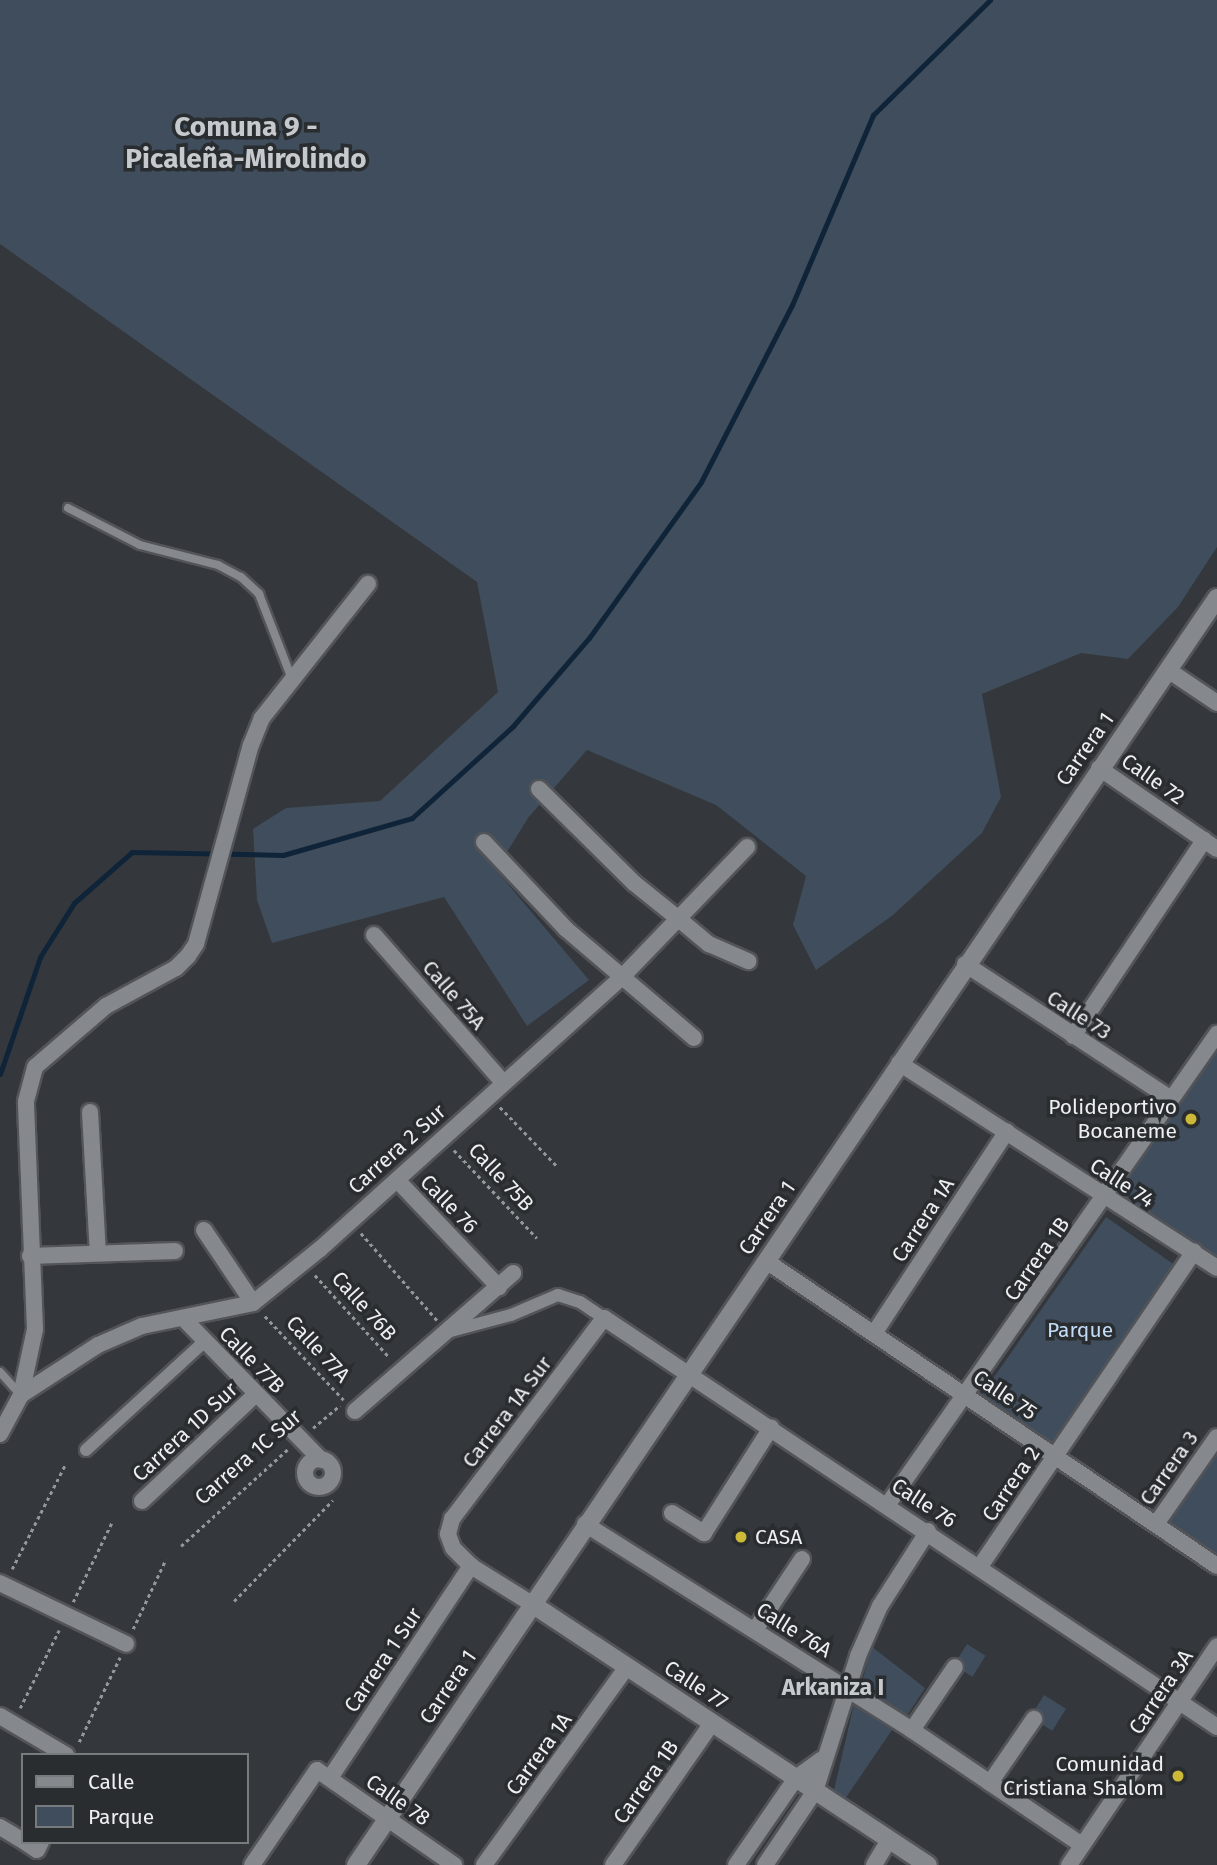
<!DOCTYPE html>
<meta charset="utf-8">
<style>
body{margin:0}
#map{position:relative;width:1217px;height:1865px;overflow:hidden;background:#34373b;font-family:"Fira Sans",sans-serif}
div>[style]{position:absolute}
.green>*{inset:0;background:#3f4d5c;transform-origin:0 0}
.stream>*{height:5px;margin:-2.5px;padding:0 2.5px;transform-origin:2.5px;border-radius:2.5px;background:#0f2438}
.path>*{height:2.5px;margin-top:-1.25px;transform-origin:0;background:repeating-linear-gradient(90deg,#95989b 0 3.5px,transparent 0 7px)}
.roads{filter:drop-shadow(2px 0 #525458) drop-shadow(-2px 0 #525458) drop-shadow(0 2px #525458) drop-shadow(0 -2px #525458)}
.service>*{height:8px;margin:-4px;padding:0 4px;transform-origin:4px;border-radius:4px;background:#85888d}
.pedestrian>*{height:12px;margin:-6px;padding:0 6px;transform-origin:6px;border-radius:6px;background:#85888d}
.minor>*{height:16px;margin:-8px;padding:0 8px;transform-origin:8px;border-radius:8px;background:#85888d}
.minor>.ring{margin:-8px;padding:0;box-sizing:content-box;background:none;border:16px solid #85888d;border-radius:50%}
.tertiary>*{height:18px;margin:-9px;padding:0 9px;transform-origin:9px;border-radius:9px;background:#85888d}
.dots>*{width:19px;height:19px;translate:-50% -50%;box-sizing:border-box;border:4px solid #2a2d30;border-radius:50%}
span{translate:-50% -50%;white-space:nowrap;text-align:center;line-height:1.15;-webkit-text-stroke:7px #2a2d30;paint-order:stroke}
.street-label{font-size:21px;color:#edeff1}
.poi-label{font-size:21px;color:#edeff1}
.right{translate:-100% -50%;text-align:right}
.left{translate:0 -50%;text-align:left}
.park-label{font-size:21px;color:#c2dbf6}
.neighbourhood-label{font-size:23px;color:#c6cace;font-weight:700}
.district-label{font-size:28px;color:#c6cace;font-weight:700}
.legend{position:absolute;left:21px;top:1753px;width:228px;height:91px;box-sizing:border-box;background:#2a2d30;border:2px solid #787b7d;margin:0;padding:9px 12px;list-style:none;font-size:21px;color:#edeff1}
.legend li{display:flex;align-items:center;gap:14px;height:35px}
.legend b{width:35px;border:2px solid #787b7d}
</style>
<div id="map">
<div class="green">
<div style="clip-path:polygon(0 0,1217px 0,1217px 547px,1178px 607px,1128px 659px,1081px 653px,982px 694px,1001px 797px,982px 833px,893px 915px,816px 970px,793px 925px,806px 876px,716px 805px,587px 750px,528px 818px,496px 870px,589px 980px,527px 1026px,444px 897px,272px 943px,257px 900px,253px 829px,286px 808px,380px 801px,498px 692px,477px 582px,0 244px)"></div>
<div style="clip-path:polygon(1217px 1046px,1217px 1260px,1114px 1192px)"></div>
<div style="left:1106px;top:1217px;width:86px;height:216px;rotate:35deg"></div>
<div style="clip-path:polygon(1217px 1442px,1217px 1556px,1163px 1519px)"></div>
<div style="left:967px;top:1644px;width:22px;height:25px;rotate:32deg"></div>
<div style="clip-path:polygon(871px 1646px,925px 1688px,905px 1719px,861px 1687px)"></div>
<div style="left:1044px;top:1695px;width:26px;height:26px;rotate:32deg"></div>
<div style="clip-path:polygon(854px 1704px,892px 1730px,845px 1799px,834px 1790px)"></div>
</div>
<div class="stream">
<div style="left:0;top:1074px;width:124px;rotate:-71.1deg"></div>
<div style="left:40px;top:957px;width:64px;rotate:-57.8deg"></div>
<div style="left:74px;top:903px;width:77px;rotate:-41.3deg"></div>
<div style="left:132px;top:852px;width:151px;rotate:1.1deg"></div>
<div style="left:283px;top:855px;width:134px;rotate:-16deg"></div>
<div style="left:412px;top:818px;width:137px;rotate:-42.3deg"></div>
<div style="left:513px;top:726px;width:116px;rotate:-49.2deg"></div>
<div style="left:589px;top:638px;width:192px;rotate:-54.3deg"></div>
<div style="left:701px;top:482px;width:199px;rotate:-62.8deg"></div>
<div style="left:792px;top:305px;width:207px;rotate:-66.9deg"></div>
<div style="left:873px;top:115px;width:164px;rotate:-44.5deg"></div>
</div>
<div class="path">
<div style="left:500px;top:1107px;width:81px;rotate:46deg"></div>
<div style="left:454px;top:1150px;width:121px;rotate:46.7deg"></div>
<div style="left:361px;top:1233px;width:116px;rotate:48.9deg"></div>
<div style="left:315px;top:1275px;width:112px;rotate:47.9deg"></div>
<div style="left:265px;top:1316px;width:115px;rotate:46.8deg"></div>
<div style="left:313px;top:1428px;width:35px;rotate:-40deg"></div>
<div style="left:181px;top:1546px;width:146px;rotate:-42.2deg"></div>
<div style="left:12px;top:1569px;width:119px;rotate:-63deg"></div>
<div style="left:234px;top:1601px;width:141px;rotate:-45.6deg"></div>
<div style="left:73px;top:1602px;width:89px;rotate:-64deg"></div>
<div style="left:133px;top:1629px;width:77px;rotate:-64.8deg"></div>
<div style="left:20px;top:1708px;width:87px;rotate:-63.4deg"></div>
<div style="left:79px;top:1742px;width:94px;rotate:-64.2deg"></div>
</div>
<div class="roads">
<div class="service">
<div style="left:68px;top:508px;width:81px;rotate:27.2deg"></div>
<div style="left:140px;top:545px;width:81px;rotate:14.4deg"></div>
<div style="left:218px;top:565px;width:26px;rotate:28deg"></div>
<div style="left:241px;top:577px;width:25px;rotate:43deg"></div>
<div style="left:259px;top:594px;width:91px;rotate:68.8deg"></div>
<div style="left:0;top:1372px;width:31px;rotate:48deg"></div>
</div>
<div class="pedestrian">
<div style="left:447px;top:1332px;width:66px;rotate:-14.9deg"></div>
<div style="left:511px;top:1315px;width:51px;rotate:-23.1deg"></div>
<div style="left:558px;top:1295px;width:23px;rotate:18deg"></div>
<div style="left:580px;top:1302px;width:29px;rotate:34deg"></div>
<div style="left:86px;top:1450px;width:161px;rotate:-42.5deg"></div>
</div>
<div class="minor">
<div style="left:1168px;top:670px;width:59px;rotate:34deg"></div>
<div style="left:1099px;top:768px;width:143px;rotate:34.5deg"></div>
<div style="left:539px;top:789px;width:134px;rotate:44.7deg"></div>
<div style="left:634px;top:883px;width:59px;rotate:38.8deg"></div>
<div style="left:680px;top:920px;width:38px;rotate:40deg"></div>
<div style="left:709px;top:944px;width:43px;rotate:23.6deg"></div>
<div style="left:484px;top:842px;width:120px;rotate:46.7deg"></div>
<div style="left:566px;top:929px;width:168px;rotate:40.4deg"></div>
<div style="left:374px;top:935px;width:194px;rotate:48.8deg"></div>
<div style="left:965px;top:964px;width:246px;rotate:33.2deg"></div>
<div style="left:1073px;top:1036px;width:236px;rotate:-56.2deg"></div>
<div style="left:899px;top:1063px;width:378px;rotate:32.8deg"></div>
<div style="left:90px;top:1112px;width:141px;rotate:86.8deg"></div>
<div style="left:397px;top:1180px;width:148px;rotate:46.4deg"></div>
<div style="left:204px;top:1230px;width:88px;rotate:56.1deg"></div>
<div style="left:30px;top:1256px;width:145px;rotate:-2deg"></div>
<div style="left:766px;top:1261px;width:544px;rotate:34.07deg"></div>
<div style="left:183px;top:1318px;width:198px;rotate:45.8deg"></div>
<div style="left:875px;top:1332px;width:240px;rotate:-56.7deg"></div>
<div style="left:21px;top:1395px;width:92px;rotate:-33deg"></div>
<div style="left:98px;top:1345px;width:48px;rotate:-23.4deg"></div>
<div style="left:142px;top:1326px;width:113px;rotate:-11.7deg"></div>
<div style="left:253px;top:1303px;width:86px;rotate:-38.9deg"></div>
<div style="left:320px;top:1249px;width:408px;rotate:-42deg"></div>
<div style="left:623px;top:976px;width:179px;rotate:-46.1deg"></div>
<div style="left:355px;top:1411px;width:210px;rotate:-41.1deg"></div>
<div style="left:0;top:1434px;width:44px;rotate:-61.7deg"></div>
<div style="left:21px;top:1395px;width:67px;rotate:-78deg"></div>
<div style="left:35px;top:1329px;width:228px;rotate:-92.3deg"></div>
<div style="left:26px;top:1101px;width:35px;rotate:-75deg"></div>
<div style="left:35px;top:1067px;width:94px;rotate:-40.7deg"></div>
<div style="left:106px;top:1006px;width:80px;rotate:-28.5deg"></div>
<div style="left:176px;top:968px;width:17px;rotate:-45deg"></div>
<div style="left:188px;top:956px;width:14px;rotate:-56deg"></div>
<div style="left:196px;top:944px;width:206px;rotate:-74.6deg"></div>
<div style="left:251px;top:745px;width:29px;rotate:-68deg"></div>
<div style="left:262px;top:718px;width:171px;rotate:-51.7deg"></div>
<div class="ring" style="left:305px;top:1459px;width:12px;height:12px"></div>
<div style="left:142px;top:1501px;width:156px;rotate:-43.2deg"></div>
<div style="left:888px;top:1504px;width:574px;rotate:-55.01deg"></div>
<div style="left:672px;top:1513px;width:38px;rotate:32deg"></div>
<div style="left:704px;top:1533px;width:125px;rotate:-57.5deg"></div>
<div style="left:585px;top:1524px;width:386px;rotate:32.2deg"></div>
<div style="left:912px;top:1730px;width:205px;rotate:34.1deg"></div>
<div style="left:1156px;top:1524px;width:106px;rotate:-55deg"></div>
<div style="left:981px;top:1565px;width:379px;rotate:-55.8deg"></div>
<div style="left:0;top:1583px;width:140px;rotate:25.8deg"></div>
<div style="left:532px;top:1604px;width:72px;rotate:-148.1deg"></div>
<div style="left:471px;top:1566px;width:25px;rotate:-135deg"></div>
<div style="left:453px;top:1548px;width:15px;rotate:-110deg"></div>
<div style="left:448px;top:1534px;width:16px;rotate:-75deg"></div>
<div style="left:452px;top:1519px;width:252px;rotate:-52.9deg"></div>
<div style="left:604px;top:1318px;width:737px;rotate:33.71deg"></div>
<div style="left:755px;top:1630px;width:85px;rotate:-56.5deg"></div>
<div style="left:0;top:1716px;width:77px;rotate:30.6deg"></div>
<div style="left:912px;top:1730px;width:76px;rotate:-55.7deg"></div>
<div style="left:330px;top:1778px;width:255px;rotate:-56.4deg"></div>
<div style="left:990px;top:1783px;width:78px;rotate:-55.5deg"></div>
<div style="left:0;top:1827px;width:27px;rotate:31deg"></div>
<div style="left:25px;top:1842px;width:14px;rotate:34deg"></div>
<div style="left:37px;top:1850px;width:9px;rotate:-63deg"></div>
<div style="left:252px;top:1865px;width:115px;rotate:-55.6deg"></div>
<div style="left:317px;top:1770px;width:167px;rotate:34.7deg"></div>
<div style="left:484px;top:1865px;width:244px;rotate:-54.2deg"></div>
<div style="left:613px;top:1865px;width:173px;rotate:-55.1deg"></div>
<div style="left:736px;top:1865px;width:106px;rotate:-55.4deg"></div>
<div style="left:796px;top:1778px;width:32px;rotate:-36deg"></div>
<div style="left:765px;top:1865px;width:89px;rotate:-56deg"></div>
<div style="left:815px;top:1791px;width:142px;rotate:-72.3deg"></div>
<div style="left:858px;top:1656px;width:55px;rotate:-66.3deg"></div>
<div style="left:880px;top:1606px;width:89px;rotate:-57.4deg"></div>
<div style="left:874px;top:1865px;width:29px;rotate:-59deg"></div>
<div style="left:1069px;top:1865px;width:264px;rotate:-55.9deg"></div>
</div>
<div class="tertiary">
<div style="left:532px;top:1604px;width:474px;rotate:33.4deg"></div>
<div style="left:356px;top:1865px;width:1532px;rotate:-55.8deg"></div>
</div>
</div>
<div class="dots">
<div style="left:1191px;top:1119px;background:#cdb938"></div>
<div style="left:741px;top:1537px;background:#cdb938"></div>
<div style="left:1178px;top:1776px;background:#cdb938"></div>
</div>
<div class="street-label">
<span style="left:1085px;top:749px;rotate:-55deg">Carrera 1</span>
<span style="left:1153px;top:779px;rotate:35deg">Calle 72</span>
<span style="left:454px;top:995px;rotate:49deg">Calle 75A</span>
<span style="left:1079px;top:1015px;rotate:33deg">Calle 73</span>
<span style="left:397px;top:1149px;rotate:-42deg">Carrera 2 Sur</span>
<span style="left:501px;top:1177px;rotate:47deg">Calle 75B</span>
<span style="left:1122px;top:1183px;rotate:33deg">Calle 74</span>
<span style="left:449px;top:1204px;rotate:46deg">Calle 76</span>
<span style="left:767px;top:1218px;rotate:-56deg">Carrera 1</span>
<span style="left:923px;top:1220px;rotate:-57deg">Carrera 1A</span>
<span style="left:1037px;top:1259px;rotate:-55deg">Carrera 1B</span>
<span style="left:364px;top:1306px;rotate:48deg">Calle 76B</span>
<span style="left:318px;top:1349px;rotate:47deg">Calle 77A</span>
<span style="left:252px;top:1360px;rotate:46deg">Calle 77B</span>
<span style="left:1005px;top:1395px;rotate:34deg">Calle 75</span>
<span style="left:507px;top:1412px;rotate:-53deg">Carrera 1A Sur</span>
<span style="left:185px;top:1432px;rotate:-43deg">Carrera 1D Sur</span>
<span style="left:248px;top:1457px;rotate:-41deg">Carrera 1C Sur</span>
<span style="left:1169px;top:1468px;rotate:-55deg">Carrera 3</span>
<span style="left:1011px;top:1484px;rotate:-56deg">Carrera 2</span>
<span style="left:924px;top:1503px;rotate:33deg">Calle 76</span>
<span style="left:794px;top:1630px;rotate:32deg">Calle 76A</span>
<span style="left:383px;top:1660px;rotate:-56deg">Carrera 1 Sur</span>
<span style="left:696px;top:1685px;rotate:33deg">Calle 77</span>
<span style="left:448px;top:1687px;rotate:-56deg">Carrera 1</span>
<span style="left:1161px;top:1692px;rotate:-56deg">Carrera 3A</span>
<span style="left:539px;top:1754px;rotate:-54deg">Carrera 1A</span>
<span style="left:646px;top:1782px;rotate:-55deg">Carrera 1B</span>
<span style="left:398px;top:1800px;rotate:35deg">Calle 78</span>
</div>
<div class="poi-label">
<span class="right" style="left:1177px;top:1119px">Polideportivo<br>Bocaneme</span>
<span class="left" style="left:755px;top:1537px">CASA</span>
<span class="right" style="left:1164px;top:1776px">Comunidad<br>Cristiana Shalom</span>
</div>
<div class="park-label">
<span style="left:1080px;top:1330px">Parque</span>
</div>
<div class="neighbourhood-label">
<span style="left:833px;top:1687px">Arkaniza I</span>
</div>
<div class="district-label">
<span style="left:246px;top:143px">Comuna 9 -<br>Picaleña-Mirolindo</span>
</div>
<ul class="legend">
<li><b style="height:9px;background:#85888d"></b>Calle</li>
<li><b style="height:19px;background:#3f4d5c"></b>Parque</li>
</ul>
</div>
